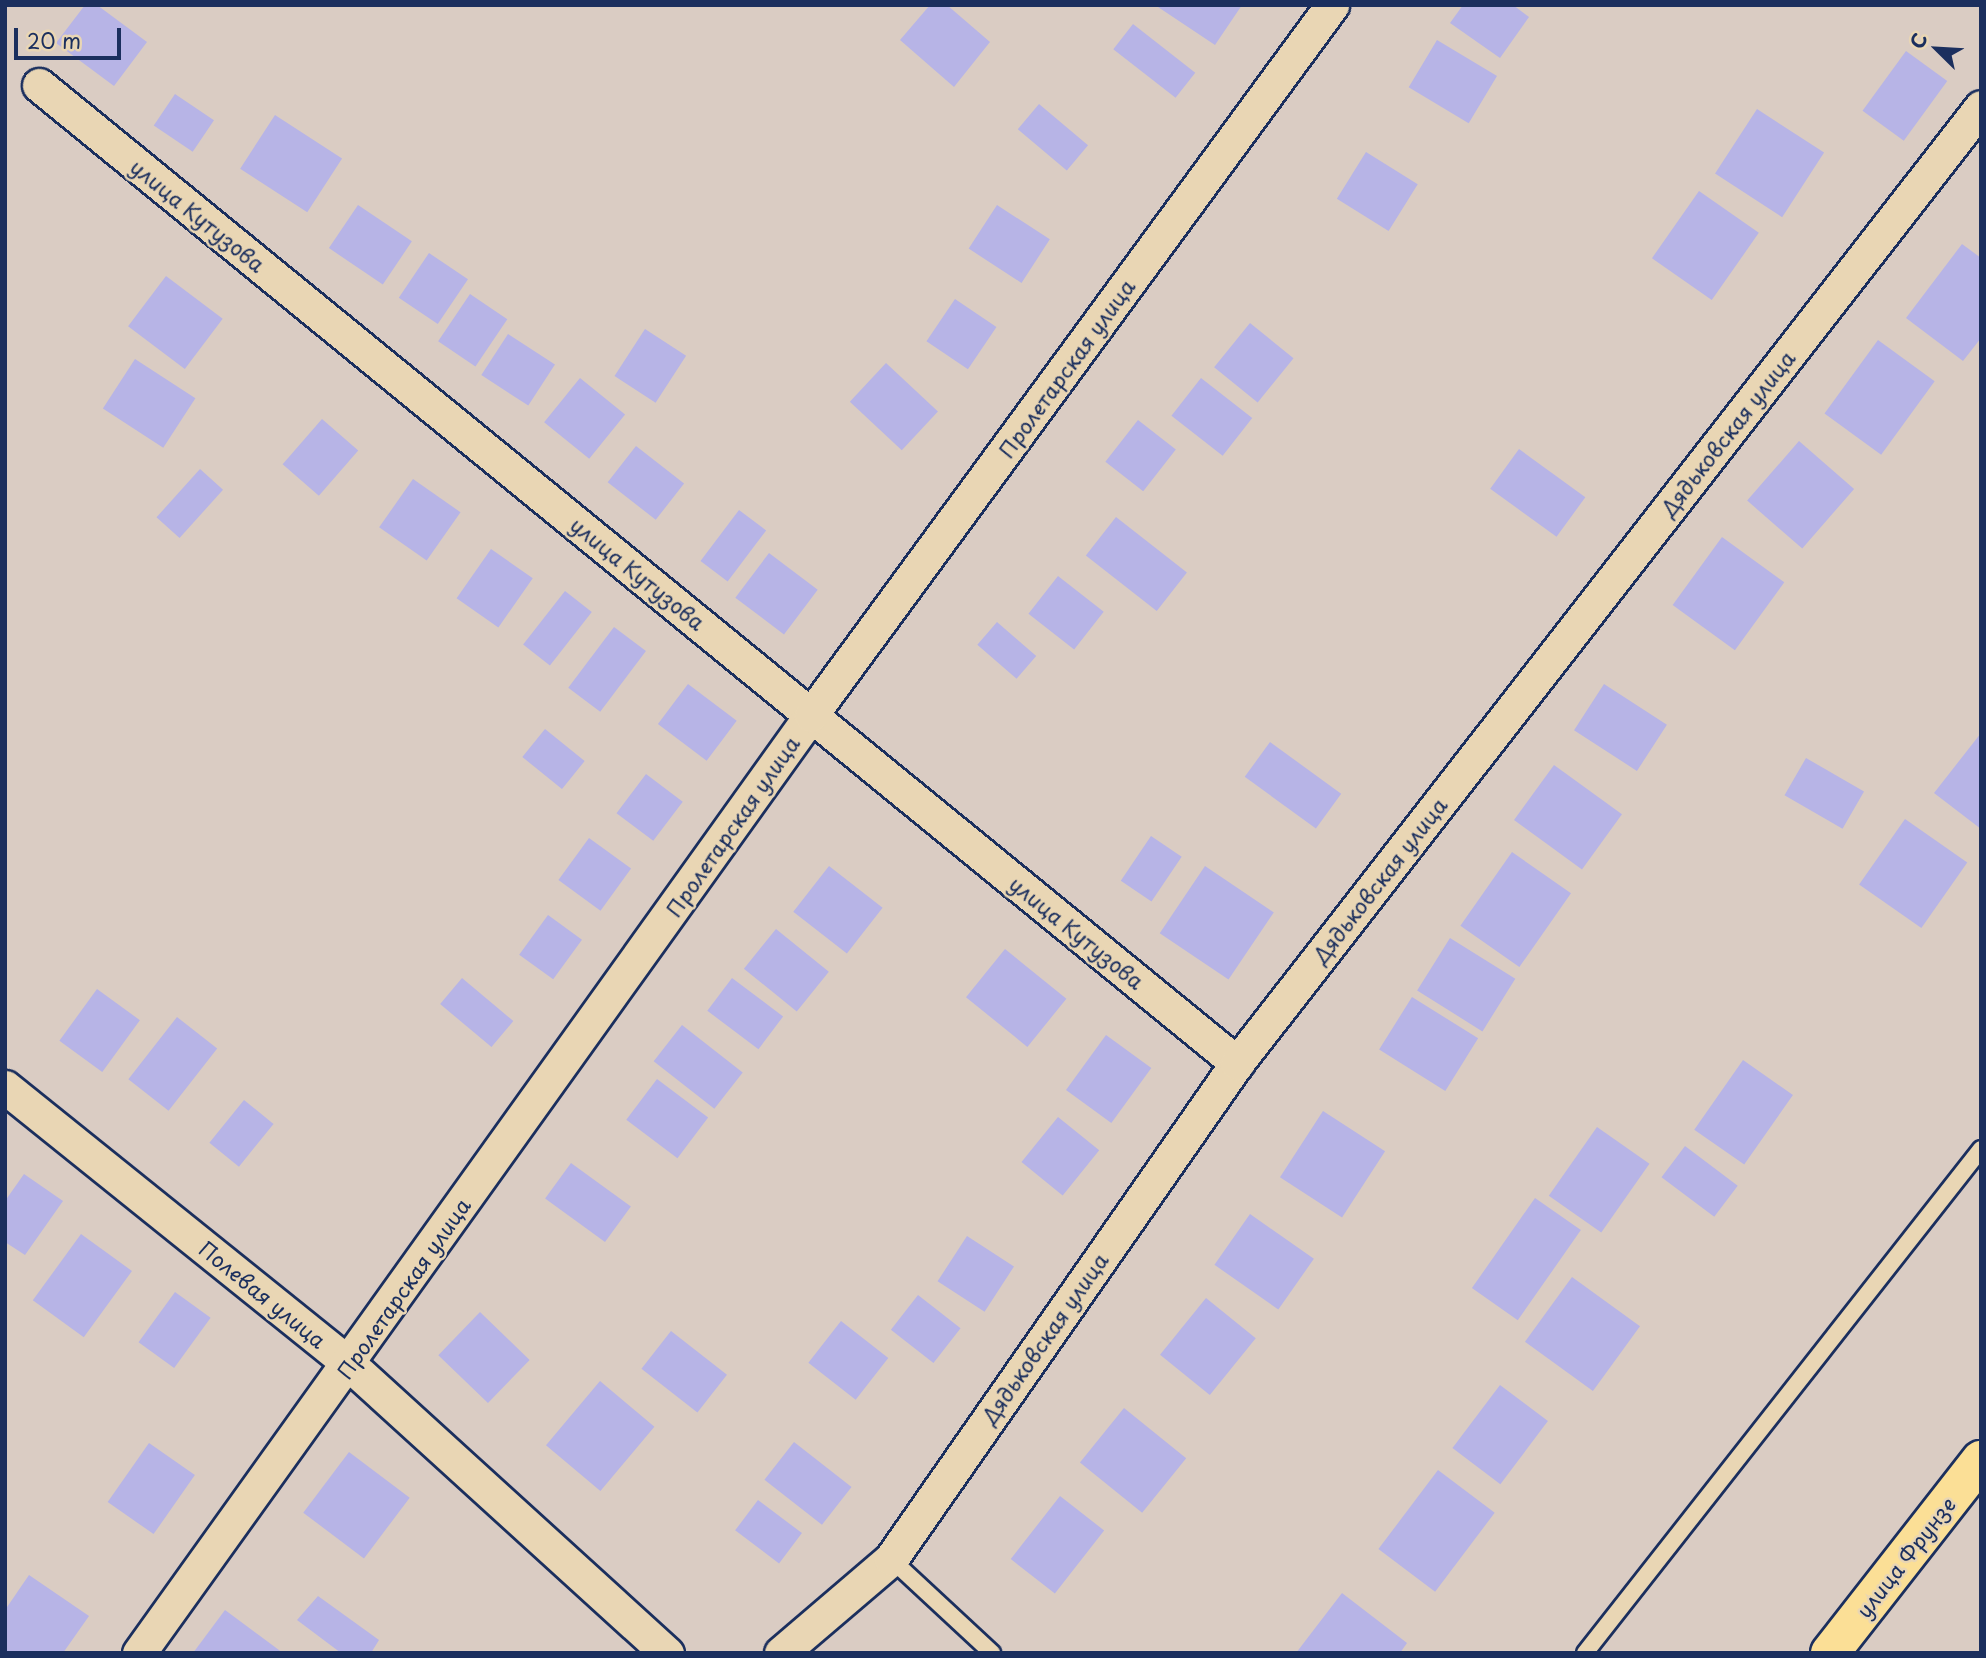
<!DOCTYPE html>
<meta charset="utf-8">
<style>
body{margin:0}
#map{position:relative;width:1986px;height:1658px;overflow:hidden;background:#daccc3;font-family:"Playpen Sans",sans-serif}
div>[style]{position:absolute}
.building>*{inset:0;background:#b7b4e6;transform-origin:0 0}
.roads{filter:drop-shadow(2px 0 #1b2f5e) drop-shadow(-2px 0 #1b2f5e) drop-shadow(0 2px #1b2f5e) drop-shadow(0 -2px #1b2f5e)}
.service>*{height:16px;margin:-8px;padding:0 8px;transform-origin:8px;border-radius:8px;background:#e9d6b4}
.minor>*{height:33px;margin:-16.5px;padding:0 16.5px;transform-origin:16.5px;border-radius:16.5px;background:#e9d6b4}
.primary>*{height:38px;margin:-19px;padding:0 19px;transform-origin:19px;border-radius:19px;background:#fbdf96}
span{translate:-50% -50%;white-space:nowrap;text-align:center;line-height:1.15;-webkit-text-stroke:5px #e9d6b4;paint-order:stroke}
.street-label{font-size:21px;color:#1b2f5e}
.frame{position:absolute;inset:0;border:7px solid #1b2f5e;pointer-events:none}
.north{position:absolute;left:1902px;top:14px;width:70px;height:70px;-webkit-text-stroke:5px #e9d6b4;paint-order:stroke;rotate:294deg;font-size:19px;font-weight:700;line-height:28px;text-align:center;color:#1b2f5e}
.north::after{content:'';display:block;margin:auto;width:24px;height:32px;background:#1b2f5e;clip-path:polygon(50% 0,100% 100%,50% 72%,0 100%)}
.scale{position:absolute;left:14px;top:28px;width:107px;height:32px;box-sizing:border-box;border:4px solid #1b2f5e;border-top:0;padding-left:9px;font-size:21px;line-height:24px;white-space:nowrap;color:#1b2f5e;-webkit-text-stroke:5px #e9d6b4;paint-order:stroke}
</style>
<div id="map">
<div class="building">
<div style="clip-path:polygon(85px 5px,97px 5px,147px 42px,114px 86px,56px 43px)"></div>
<div style="clip-path:polygon(930px 5px,947px 5px,990px 42px,954px 87px,900px 40px)"></div>
<div style="clip-path:polygon(1155px 5px,1242px 5px,1215px 45px)"></div>
<div style="clip-path:polygon(1463px 5px,1513px 5px,1529px 17px,1500px 58px,1450px 23px)"></div>
<div style="left:1133px;top:24px;width:79px;height:32px;rotate:38deg"></div>
<div style="left:1437px;top:40px;width:70px;height:55px;rotate:31deg"></div>
<div style="left:1906px;top:51px;width:51px;height:74px;rotate:36deg"></div>
<div style="left:175px;top:94px;width:47px;height:38px;rotate:34deg"></div>
<div style="left:1039px;top:104px;width:64px;height:33px;rotate:40deg"></div>
<div style="left:1757px;top:109px;width:80px;height:77px;rotate:33deg"></div>
<div style="left:275px;top:115px;width:80px;height:64px;rotate:33deg"></div>
<div style="left:1366px;top:152px;width:61px;height:55px;rotate:32deg"></div>
<div style="left:1699px;top:191px;width:73px;height:82px;rotate:35deg"></div>
<div style="left:358px;top:205px;width:65px;height:52px;rotate:34deg"></div>
<div style="left:997px;top:205px;width:63px;height:52px;rotate:33deg"></div>
<div style="clip-path:polygon(1962px 244px,1981px 258px,1981px 338px,1963px 361px,1906px 318px)"></div>
<div style="left:429px;top:253px;width:47px;height:54px;rotate:34deg"></div>
<div style="left:166px;top:276px;width:71px;height:63px;rotate:37deg"></div>
<div style="left:470px;top:294px;width:45px;height:57px;rotate:34deg"></div>
<div style="left:955px;top:299px;width:50px;height:51px;rotate:34deg"></div>
<div style="left:1250px;top:323px;width:56px;height:57px;rotate:39deg"></div>
<div style="left:645px;top:329px;width:49px;height:56px;rotate:33deg"></div>
<div style="left:508px;top:334px;width:56px;height:49px;rotate:33deg"></div>
<div style="left:1878px;top:340px;width:70px;height:91px;rotate:36deg"></div>
<div style="left:135px;top:359px;width:72px;height:59px;rotate:33deg"></div>
<div style="left:886px;top:363px;width:71px;height:53px;rotate:43deg"></div>
<div style="left:580px;top:378px;width:58px;height:57px;rotate:39deg"></div>
<div style="left:1201px;top:378px;width:65px;height:48px;rotate:38deg"></div>
<div style="left:322px;top:419px;width:48px;height:60px;rotate:41deg"></div>
<div style="left:1138px;top:420px;width:48px;height:53px;rotate:38deg"></div>
<div style="left:1799px;top:441px;width:73px;height:79px;rotate:41deg"></div>
<div style="left:636px;top:446px;width:61px;height:46px;rotate:38deg"></div>
<div style="left:1519px;top:449px;width:82px;height:49px;rotate:36deg"></div>
<div style="left:200px;top:469px;width:31px;height:65px;rotate:42deg"></div>
<div style="left:413px;top:479px;width:58px;height:59px;rotate:35deg"></div>
<div style="left:739px;top:510px;width:34px;height:64px;rotate:37deg"></div>
<div style="left:1116px;top:517px;width:90px;height:49px;rotate:38deg"></div>
<div style="left:1722px;top:537px;width:77px;height:84px;rotate:36deg"></div>
<div style="left:491px;top:549px;width:51px;height:60px;rotate:35deg"></div>
<div style="left:769px;top:553px;width:61px;height:56px;rotate:37deg"></div>
<div style="left:1058px;top:576px;width:58px;height:48px;rotate:38deg"></div>
<div style="left:565px;top:591px;width:34px;height:68px;rotate:38deg"></div>
<div style="left:997px;top:622px;width:52px;height:30px;rotate:41deg"></div>
<div style="left:614px;top:627px;width:40px;height:76px;rotate:37deg"></div>
<div style="left:688px;top:684px;width:61px;height:50px;rotate:37deg"></div>
<div style="left:1604px;top:684px;width:75px;height:55px;rotate:33deg"></div>
<div style="left:545px;top:729px;width:51px;height:36px;rotate:39deg"></div>
<div style="clip-path:polygon(1981px 733px,1981px 829px,1934px 793px)"></div>
<div style="left:1270px;top:742px;width:88px;height:43px;rotate:36deg"></div>
<div style="left:1806px;top:758px;width:67px;height:43px;rotate:30deg"></div>
<div style="left:1554px;top:765px;width:84px;height:68px;rotate:36deg"></div>
<div style="left:646px;top:774px;width:46px;height:49px;rotate:37deg"></div>
<div style="left:1905px;top:819px;width:76px;height:80px;rotate:35deg"></div>
<div style="left:1151px;top:836px;width:37px;height:54px;rotate:34deg"></div>
<div style="left:589px;top:838px;width:52px;height:52px;rotate:36deg"></div>
<div style="left:1512px;top:852px;width:72px;height:90px;rotate:35deg"></div>
<div style="left:829px;top:866px;width:68px;height:58px;rotate:38deg"></div>
<div style="left:1205px;top:866px;width:83px;height:81px;rotate:34deg"></div>
<div style="left:548px;top:915px;width:42px;height:49px;rotate:36deg"></div>
<div style="left:776px;top:929px;width:68px;height:51px;rotate:39deg"></div>
<div style="left:1450px;top:938px;width:77px;height:62px;rotate:32deg"></div>
<div style="left:1005px;top:949px;width:79px;height:62px;rotate:39deg"></div>
<div style="left:462px;top:978px;width:67px;height:34px;rotate:40deg"></div>
<div style="left:732px;top:978px;width:64px;height:41px;rotate:37deg"></div>
<div style="left:97px;top:989px;width:53px;height:64px;rotate:36deg"></div>
<div style="left:1412px;top:997px;width:78px;height:62px;rotate:32deg"></div>
<div style="left:177px;top:1017px;width:51px;height:79px;rotate:38deg"></div>
<div style="left:682px;top:1025px;width:77px;height:46px;rotate:38deg"></div>
<div style="left:1106px;top:1035px;width:56px;height:68px;rotate:36deg"></div>
<div style="left:1743px;top:1060px;width:61px;height:85px;rotate:35deg"></div>
<div style="left:657px;top:1079px;width:64px;height:51px;rotate:37deg"></div>
<div style="left:244px;top:1100px;width:38px;height:55px;rotate:39deg"></div>
<div style="left:1323px;top:1111px;width:74px;height:79px;rotate:33deg"></div>
<div style="left:1058px;top:1117px;width:53px;height:58px;rotate:39deg"></div>
<div style="left:1597px;top:1127px;width:64px;height:84px;rotate:35deg"></div>
<div style="left:1685px;top:1146px;width:66px;height:39px;rotate:37deg"></div>
<div style="left:571px;top:1163px;width:74px;height:44px;rotate:36deg"></div>
<div style="clip-path:polygon(24px 1174px,63px 1201px,25px 1255px,5px 1242px,5px 1201px)"></div>
<div style="left:1535px;top:1198px;width:56px;height:110px;rotate:35deg"></div>
<div style="left:1250px;top:1214px;width:78px;height:62px;rotate:35deg"></div>
<div style="left:81px;top:1234px;width:63px;height:82px;rotate:36deg"></div>
<div style="left:967px;top:1236px;width:56px;height:54px;rotate:33deg"></div>
<div style="left:1572px;top:1277px;width:84px;height:80px;rotate:36deg"></div>
<div style="left:175px;top:1292px;width:44px;height:62px;rotate:36deg"></div>
<div style="left:918px;top:1295px;width:54px;height:44px;rotate:38deg"></div>
<div style="left:1206px;top:1298px;width:64px;height:73px;rotate:39deg"></div>
<div style="left:480px;top:1312px;width:69px;height:60px;rotate:44deg"></div>
<div style="left:841px;top:1321px;width:60px;height:53px;rotate:38deg"></div>
<div style="left:671px;top:1331px;width:71px;height:48px;rotate:38deg"></div>
<div style="left:600px;top:1381px;width:71px;height:84px;rotate:40deg"></div>
<div style="left:1500px;top:1385px;width:60px;height:79px;rotate:37deg"></div>
<div style="left:1124px;top:1408px;width:80px;height:70px;rotate:39deg"></div>
<div style="left:794px;top:1442px;width:73px;height:48px;rotate:38deg"></div>
<div style="left:149px;top:1443px;width:56px;height:72px;rotate:35deg"></div>
<div style="left:349px;top:1452px;width:76px;height:76px;rotate:37deg"></div>
<div style="left:1438px;top:1470px;width:71px;height:99px;rotate:37deg"></div>
<div style="left:1060px;top:1496px;width:56px;height:80px;rotate:38deg"></div>
<div style="left:758px;top:1500px;width:55px;height:38px;rotate:37deg"></div>
<div style="clip-path:polygon(29px 1575px,89px 1616px,63px 1653px,5px 1653px,5px 1610px)"></div>
<div style="clip-path:polygon(1342px 1593px,1407px 1643px,1400px 1653px,1296px 1653px)"></div>
<div style="clip-path:polygon(318px 1596px,379px 1640px,371px 1653px,341px 1653px,297px 1620px)"></div>
<div style="clip-path:polygon(225px 1610px,283px 1653px,193px 1653px)"></div>
</div>
<div class="roads">
<div class="service">
<div style="left:891px;top:1559px;width:138px;rotate:42.9deg"></div>
<div style="left:1585px;top:1653px;width:641px;rotate:-51.84deg"></div>
</div>
<div class="minor">
<div style="left:39px;top:85px;width:1547px;rotate:39.23deg"></div>
<div style="left:5px;top:1087px;width:442px;rotate:38.8deg"></div>
<div style="left:349px;top:1364px;width:430px;rotate:42.3deg"></div>
<div style="left:139px;top:1653px;width:1154px;rotate:-54.38deg"></div>
<div style="left:811px;top:715px;width:881px;rotate:-53.73deg"></div>
<div style="left:781px;top:1653px;width:145px;rotate:-40.5deg"></div>
<div style="left:891px;top:1559px;width:605px;rotate:-55.1deg"></div>
<div style="left:1237px;top:1063px;width:1211px;rotate:-52.11deg"></div>
</div>
<div class="primary">
<div style="left:1830px;top:1653px;width:245px;rotate:-52deg"></div>
</div>
</div>
<div class="street-label">
<span style="left:198px;top:215px;rotate:39deg">улица Кутузова</span>
<span style="left:1066px;top:368px;rotate:-54deg">Пролетарская улица</span>
<span style="left:1727px;top:433px;rotate:-52deg">Дядьковская улица</span>
<span style="left:638px;top:573px;rotate:39deg">улица Кутузова</span>
<span style="left:732px;top:826px;rotate:-55deg">Пролетарская улица</span>
<span style="left:1379px;top:880px;rotate:-52deg">Дядьковская улица</span>
<span style="left:1077px;top:932px;rotate:39deg">улица Кутузова</span>
<span style="left:403px;top:1288px;rotate:-55deg">Пролетарская улица</span>
<span style="left:263px;top:1294px;rotate:39deg">Полевая улица</span>
<span style="left:1044px;top:1338px;rotate:-55deg">Дядьковская улица</span>
<span style="left:1905px;top:1557px;rotate:-52deg">улица Фрунзе</span>
</div>
<div class="frame"></div>
<div class="north">С</div>
<div class="scale">20 m</div>
</div>
